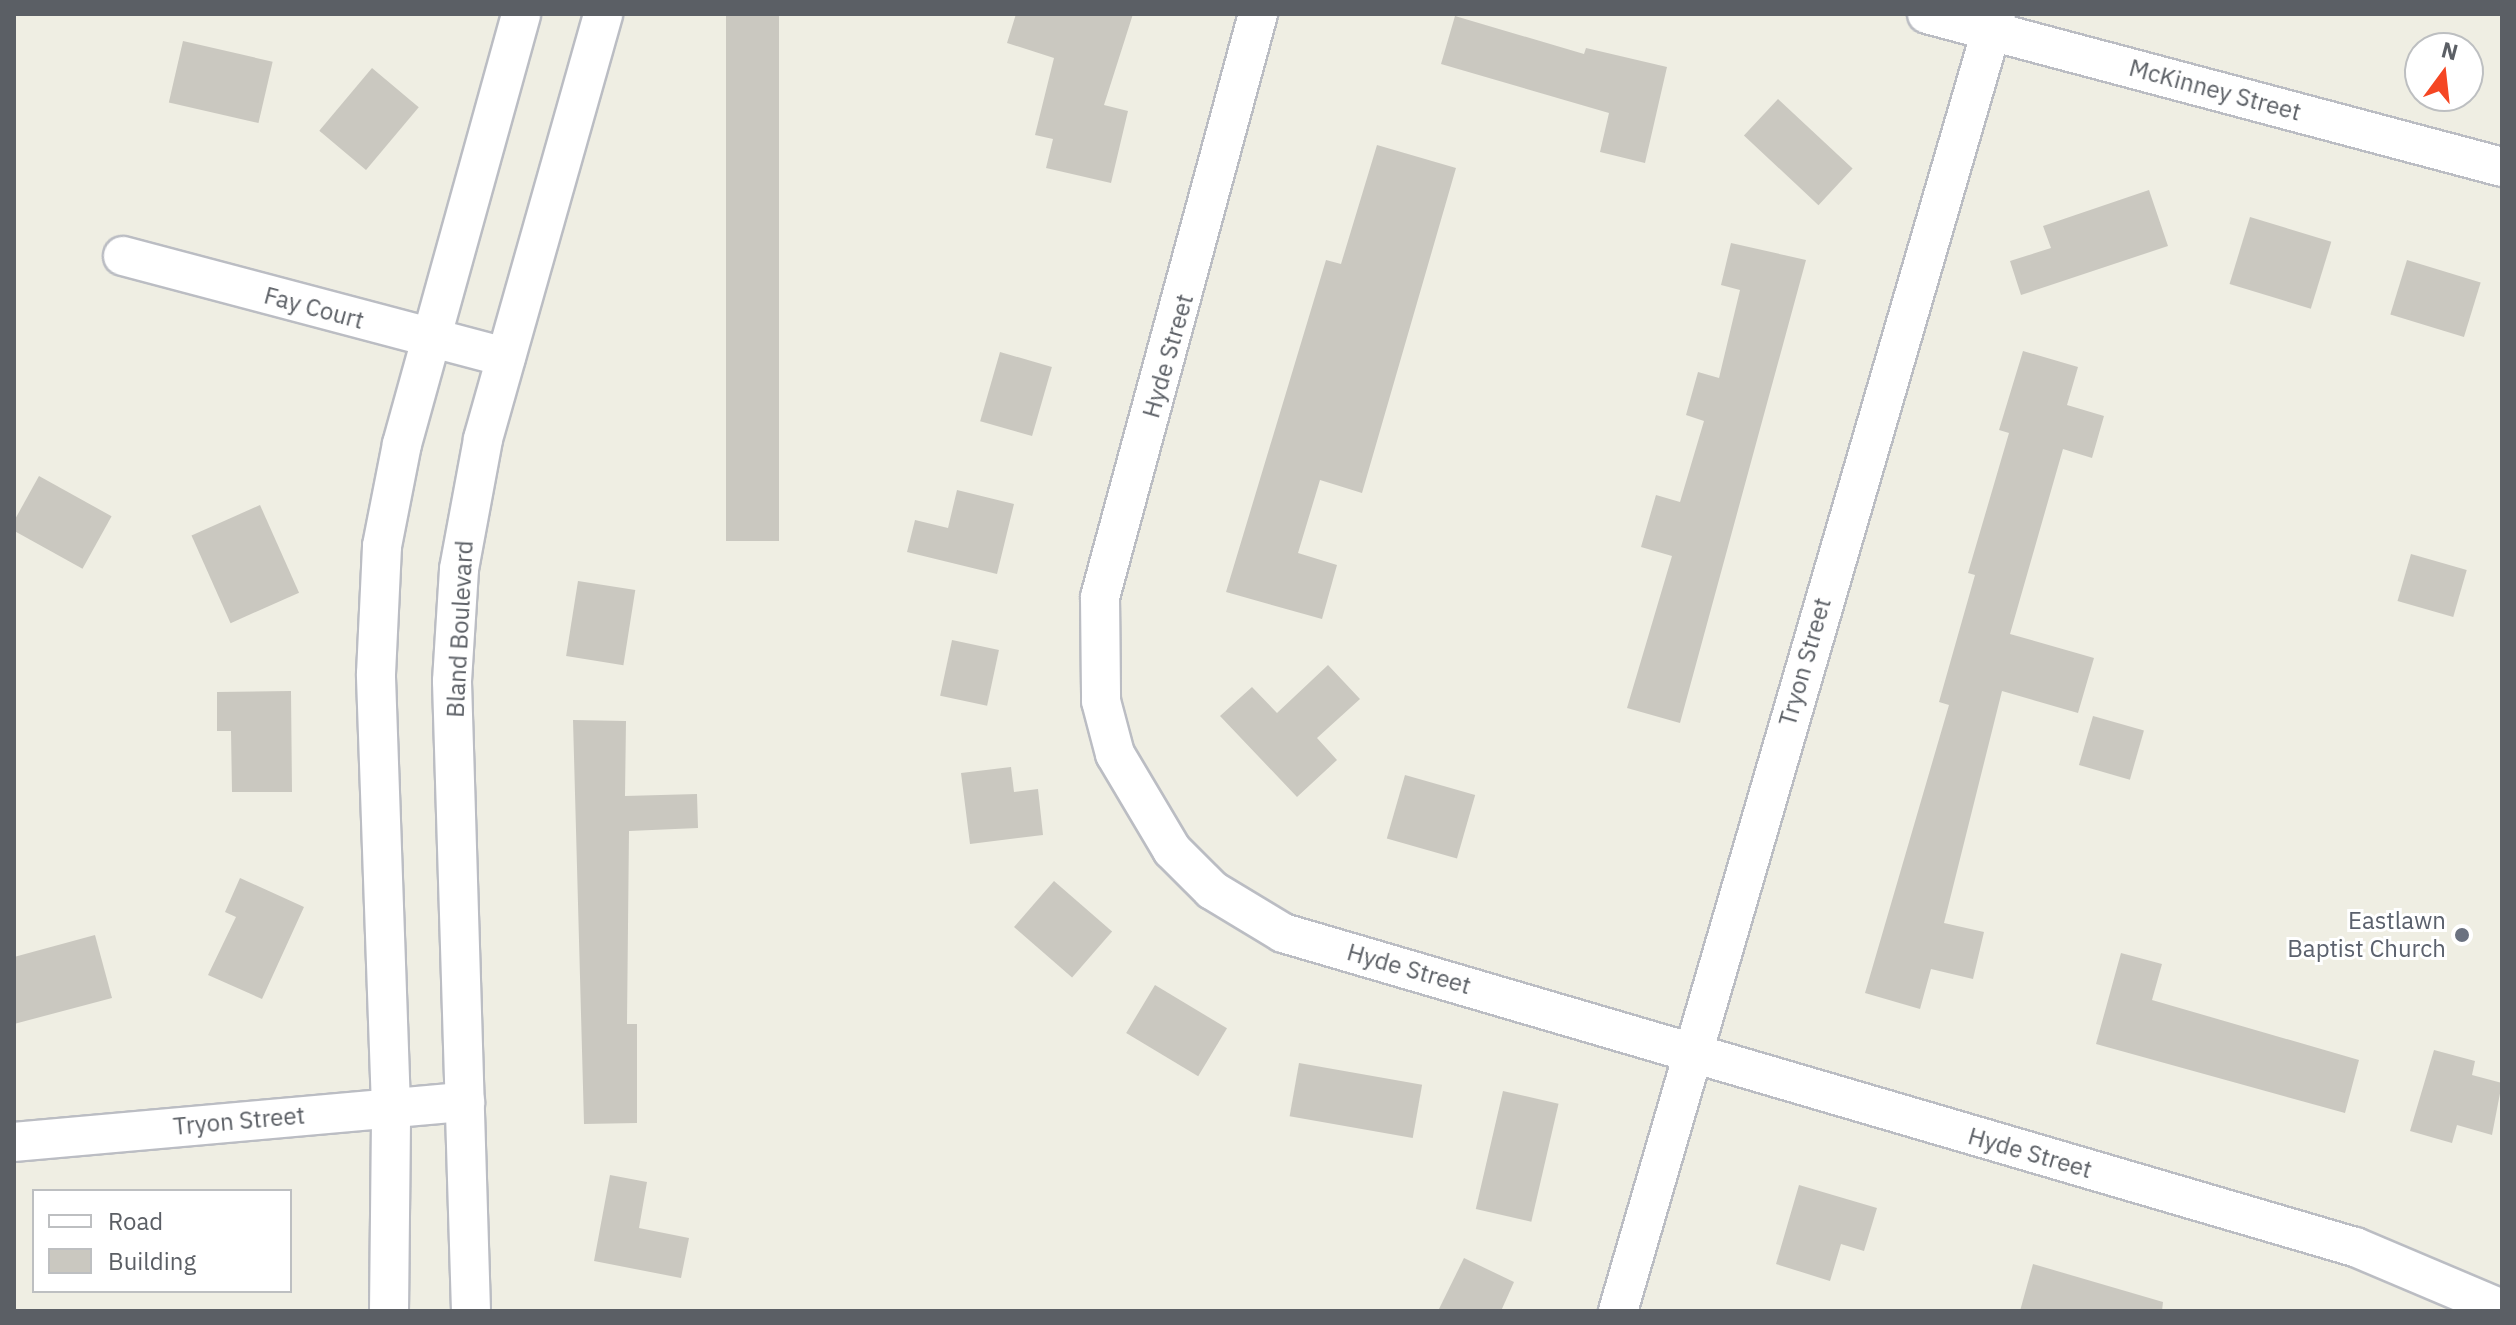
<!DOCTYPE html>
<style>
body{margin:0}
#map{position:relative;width:2516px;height:1325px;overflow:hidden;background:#efeee3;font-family:"IBM Plex Sans",sans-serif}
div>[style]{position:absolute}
.building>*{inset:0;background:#cac8c0;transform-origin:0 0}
.roads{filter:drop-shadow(2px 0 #bbbdc3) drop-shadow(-2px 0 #bbbdc3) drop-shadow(0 2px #bbbdc3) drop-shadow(0 -2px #bbbdc3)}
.street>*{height:38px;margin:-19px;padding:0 19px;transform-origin:19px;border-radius:19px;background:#fff}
.dots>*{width:22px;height:22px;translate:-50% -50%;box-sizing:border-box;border:4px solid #fff;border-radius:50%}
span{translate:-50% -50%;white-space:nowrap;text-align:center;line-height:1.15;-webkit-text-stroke:6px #fff;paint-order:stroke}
.street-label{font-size:24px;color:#5b5f65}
.worship-label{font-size:24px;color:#5b616d}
.right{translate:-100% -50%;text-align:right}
.frame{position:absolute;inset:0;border:16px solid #5b5f65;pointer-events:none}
.legend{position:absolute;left:32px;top:1189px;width:260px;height:104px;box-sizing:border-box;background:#fff;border:2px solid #bdbfc1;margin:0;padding:10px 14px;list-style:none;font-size:24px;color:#5b5f65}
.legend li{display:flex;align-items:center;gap:16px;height:40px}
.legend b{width:40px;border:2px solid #bdbfc1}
.north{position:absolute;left:2404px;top:32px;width:80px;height:80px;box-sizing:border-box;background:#fff;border:2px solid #bdbfc1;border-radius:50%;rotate:15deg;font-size:22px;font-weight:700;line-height:32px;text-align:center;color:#5b5f65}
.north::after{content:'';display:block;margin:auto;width:28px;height:36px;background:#f54623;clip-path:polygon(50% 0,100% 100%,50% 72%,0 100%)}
</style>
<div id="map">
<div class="building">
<div style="left:726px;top:14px;width:53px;height:527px"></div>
<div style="clip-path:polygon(1016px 14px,1133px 14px,1104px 105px,1128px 111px,1111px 183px,1046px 168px,1053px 139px,1035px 135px,1054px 58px,1007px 43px)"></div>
<div style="clip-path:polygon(1455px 16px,1584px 54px,1586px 48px,1667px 67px,1645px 163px,1600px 152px,1609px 113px,1441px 64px)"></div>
<div style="left:183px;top:41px;width:92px;height:63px;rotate:13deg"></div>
<div style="left:372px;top:68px;width:61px;height:82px;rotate:40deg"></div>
<div style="left:1778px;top:99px;width:102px;height:50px;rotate:43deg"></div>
<div style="clip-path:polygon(1377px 145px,1456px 168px,1362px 493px,1320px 480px,1298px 553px,1337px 565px,1322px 619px,1226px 592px,1326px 260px,1341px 264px)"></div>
<div style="clip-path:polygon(2149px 190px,2168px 246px,2021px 295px,2010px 261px,2051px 248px,2043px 226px)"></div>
<div style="left:2250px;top:217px;width:85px;height:70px;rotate:17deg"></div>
<div style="clip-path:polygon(1731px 243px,1806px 260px,1680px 723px,1627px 708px,1672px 556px,1641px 547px,1656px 495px,1680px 502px,1704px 421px,1686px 415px,1698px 372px,1719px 378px,1740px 290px,1721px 285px)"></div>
<div style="left:2407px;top:260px;width:77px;height:57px;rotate:17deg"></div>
<div style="clip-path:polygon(2023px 351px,2078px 367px,2067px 405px,2104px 416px,2092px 458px,2063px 449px,2010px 634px,2094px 658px,2078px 713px,2002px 691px,1944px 923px,1984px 932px,1973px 979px,1931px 969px,1920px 1009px,1865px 993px,1949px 705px,1939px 702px,1975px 575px,1968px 573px,2009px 433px,1999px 430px)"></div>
<div style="left:1000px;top:352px;width:54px;height:72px;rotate:16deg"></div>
<div style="left:39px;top:476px;width:83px;height:60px;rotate:29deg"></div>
<div style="clip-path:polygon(957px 490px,1014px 504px,997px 574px,907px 552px,915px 520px,948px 528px)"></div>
<div style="left:260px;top:505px;width:96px;height:75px;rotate:66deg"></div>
<div style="left:2411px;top:554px;width:58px;height:49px;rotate:16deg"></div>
<div style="left:578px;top:581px;width:58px;height:76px;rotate:9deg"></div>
<div style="left:952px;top:640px;width:48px;height:57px;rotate:12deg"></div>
<div style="clip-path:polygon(1328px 665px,1360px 699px,1317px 738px,1337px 760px,1297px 797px,1220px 716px,1252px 687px,1277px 713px)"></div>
<div style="clip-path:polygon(291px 691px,292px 792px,232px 792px,231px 731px,217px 731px,217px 692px)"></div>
<div style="left:2093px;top:716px;width:53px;height:51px;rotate:16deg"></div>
<div style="clip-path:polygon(573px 720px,626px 721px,625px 796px,697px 794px,698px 828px,629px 831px,627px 1024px,637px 1024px,637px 1123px,584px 1124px)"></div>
<div style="clip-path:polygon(1011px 767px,1014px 792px,1038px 789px,1043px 835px,970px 844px,961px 773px)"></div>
<div style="left:1405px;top:775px;width:73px;height:66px;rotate:16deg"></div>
<div style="clip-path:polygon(240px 878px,304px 907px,262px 999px,208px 975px,236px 917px,225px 912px)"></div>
<div style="left:1054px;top:881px;width:77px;height:61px;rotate:41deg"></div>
<div style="clip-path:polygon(95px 935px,112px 998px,14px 1024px,14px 957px)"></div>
<div style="clip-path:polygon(2121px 953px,2162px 964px,2152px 1000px,2359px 1060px,2345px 1113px,2096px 1044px)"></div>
<div style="left:1155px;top:985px;width:84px;height:56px;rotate:31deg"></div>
<div style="clip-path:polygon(2434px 1050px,2475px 1061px,2472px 1075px,2502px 1083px,2492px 1135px,2457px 1125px,2452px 1143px,2410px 1131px)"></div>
<div style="left:1299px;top:1063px;width:125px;height:54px;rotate:10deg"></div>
<div style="left:1503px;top:1091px;width:57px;height:121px;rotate:13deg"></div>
<div style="clip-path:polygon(610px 1175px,647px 1182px,639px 1228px,689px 1238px,681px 1278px,594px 1261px)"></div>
<div style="clip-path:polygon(1799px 1185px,1877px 1208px,1864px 1251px,1841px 1244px,1830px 1281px,1776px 1264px)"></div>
<div style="clip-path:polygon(1464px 1258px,1514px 1282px,1501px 1311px,1438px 1311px)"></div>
<div style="clip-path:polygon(2033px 1264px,2163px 1302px,2162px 1311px,2020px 1311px)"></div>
</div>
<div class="roads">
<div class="street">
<div style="left:1258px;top:14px;width:604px;rotate:105.16deg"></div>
<div style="left:1100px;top:597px;width:104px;rotate:89.4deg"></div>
<div style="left:1101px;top:701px;width:55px;rotate:75.2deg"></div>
<div style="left:1115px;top:754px;width:112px;rotate:59.3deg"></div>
<div style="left:1172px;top:850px;width:57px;rotate:45deg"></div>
<div style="left:1212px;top:890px;width:83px;rotate:31.2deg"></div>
<div style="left:1283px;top:933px;width:1117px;rotate:16.33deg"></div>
<div style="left:2355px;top:1247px;width:160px;rotate:22.9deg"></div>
<div style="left:1927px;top:14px;width:595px;rotate:14.9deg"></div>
<div style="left:123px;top:256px;width:396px;rotate:14.8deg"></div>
<div style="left:14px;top:1142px;width:453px;rotate:-5.1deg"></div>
<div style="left:389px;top:1311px;width:204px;rotate:-89.4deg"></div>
<div style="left:391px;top:1107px;width:433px;rotate:-92deg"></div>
<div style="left:376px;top:674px;width:128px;rotate:-87.3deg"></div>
<div style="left:382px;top:546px;width:104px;rotate:-78.9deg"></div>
<div style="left:402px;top:444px;width:446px;rotate:-74.5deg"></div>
<div style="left:471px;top:1311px;width:630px;rotate:-91.73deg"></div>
<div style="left:452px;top:681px;width:112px;rotate:-86.4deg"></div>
<div style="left:459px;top:569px;width:132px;rotate:-79.5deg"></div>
<div style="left:483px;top:439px;width:442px;rotate:-74.2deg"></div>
<div style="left:1618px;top:1311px;width:1351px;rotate:-73.75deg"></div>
</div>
</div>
<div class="dots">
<div style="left:2462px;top:935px;background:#6b7280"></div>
</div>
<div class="street-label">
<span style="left:2215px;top:90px;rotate:15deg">McKinney Street</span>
<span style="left:314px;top:308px;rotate:15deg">Fay Court</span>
<span style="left:1168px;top:356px;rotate:-74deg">Hyde Street</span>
<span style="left:460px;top:629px;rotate:-87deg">Bland Boulevard</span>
<span style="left:1805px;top:662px;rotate:-74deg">Tryon Street</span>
<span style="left:1409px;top:969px;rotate:16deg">Hyde Street</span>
<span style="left:239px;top:1121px;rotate:-5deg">Tryon Street</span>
<span style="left:2030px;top:1153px;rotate:16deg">Hyde Street</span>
</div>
<div class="worship-label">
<span class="right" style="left:2446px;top:935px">Eastlawn<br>Baptist Church</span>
</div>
<div class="frame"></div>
<ul class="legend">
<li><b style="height:10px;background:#fff"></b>Road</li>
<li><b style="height:22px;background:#cac8c0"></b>Building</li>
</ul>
<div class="north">N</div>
</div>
